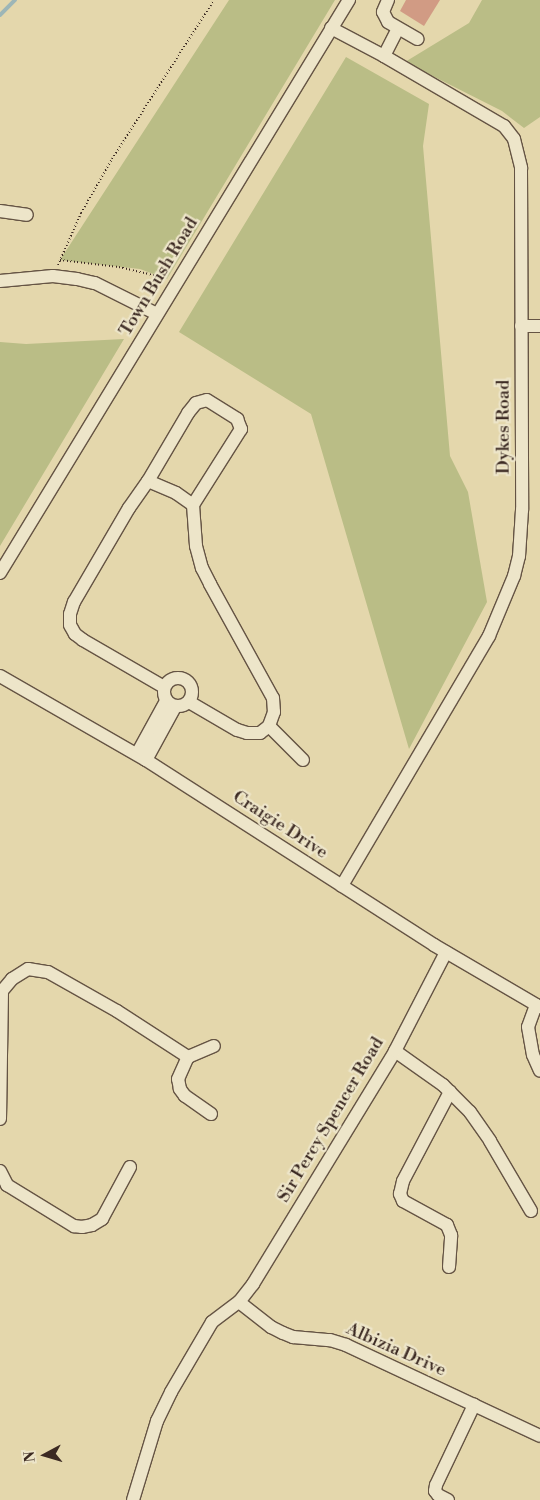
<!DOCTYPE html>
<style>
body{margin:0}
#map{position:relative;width:540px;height:1500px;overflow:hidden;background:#e4d7ac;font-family:"Libre Bodoni",serif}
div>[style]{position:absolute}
.green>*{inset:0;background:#babd86}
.stream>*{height:4px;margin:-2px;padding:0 2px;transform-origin:2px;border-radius:2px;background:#9db6b7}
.building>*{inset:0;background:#d19b84}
.path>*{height:2px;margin-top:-1px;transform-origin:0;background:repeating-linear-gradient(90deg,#3b2922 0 1px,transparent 0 3.5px)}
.roads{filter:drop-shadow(1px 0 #655444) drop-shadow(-1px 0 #655444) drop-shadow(0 1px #655444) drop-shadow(0 -1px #655444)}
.minor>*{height:12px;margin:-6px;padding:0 6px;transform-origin:6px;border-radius:6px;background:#ede5c9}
.minor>.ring{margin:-6px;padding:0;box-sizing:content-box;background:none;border:12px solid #ede5c9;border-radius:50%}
span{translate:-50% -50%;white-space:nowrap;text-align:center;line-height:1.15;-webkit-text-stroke:4.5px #ede5c9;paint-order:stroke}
.street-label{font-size:18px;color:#3b2922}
.north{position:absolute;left:20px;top:1430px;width:50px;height:50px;-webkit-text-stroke:4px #ede5c9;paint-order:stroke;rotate:264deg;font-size:14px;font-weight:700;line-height:20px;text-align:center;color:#3b2922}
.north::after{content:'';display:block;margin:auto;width:18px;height:22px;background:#3b2922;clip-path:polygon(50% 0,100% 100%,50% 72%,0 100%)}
</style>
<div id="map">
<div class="green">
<div style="clip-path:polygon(229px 0,335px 0,167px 279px,140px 269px,60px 260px)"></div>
<div style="clip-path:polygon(482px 0,540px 0,540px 117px,524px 128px,502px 111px,405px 62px,469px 23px)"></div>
<div style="clip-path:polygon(346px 57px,429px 104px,423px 146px,450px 456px,468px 492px,487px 602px,409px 749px,311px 414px,179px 332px)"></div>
<div style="clip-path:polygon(124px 339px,0 546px,0 342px,26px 344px)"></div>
</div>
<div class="stream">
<div style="left:0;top:15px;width:21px;rotate:-45deg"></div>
</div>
<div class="building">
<div style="clip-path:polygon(406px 0,440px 0,424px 26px,400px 11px)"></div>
</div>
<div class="path">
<div style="left:60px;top:260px;width:59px;rotate:6.8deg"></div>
<div style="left:119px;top:267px;width:47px;rotate:13.4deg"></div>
<div style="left:58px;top:265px;width:57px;rotate:-66.1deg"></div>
<div style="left:81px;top:213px;width:62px;rotate:-60.1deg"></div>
<div style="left:112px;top:159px;width:189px;rotate:-57.3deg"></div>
</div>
<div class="roads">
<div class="minor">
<div style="left:388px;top:0;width:13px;rotate:113deg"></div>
<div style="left:383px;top:12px;width:11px;rotate:63deg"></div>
<div style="left:388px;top:22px;width:34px;rotate:30deg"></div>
<div style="left:331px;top:28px;width:60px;rotate:27.8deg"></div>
<div style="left:384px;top:56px;width:139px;rotate:30.3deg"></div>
<div style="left:504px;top:126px;width:16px;rotate:52deg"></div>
<div style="left:514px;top:139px;width:30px;rotate:76deg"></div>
<div style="left:521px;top:168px;width:342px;rotate:89.8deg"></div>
<div style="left:522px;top:510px;width:46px;rotate:93.7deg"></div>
<div style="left:519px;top:556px;width:21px;rotate:104deg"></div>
<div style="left:514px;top:576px;width:65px;rotate:112.6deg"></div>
<div style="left:489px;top:636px;width:290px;rotate:120.5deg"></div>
<div style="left:384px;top:56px;width:30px;rotate:-63deg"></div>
<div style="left:0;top:211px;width:27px;rotate:8deg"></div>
<div style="left:0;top:281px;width:53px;rotate:-5.4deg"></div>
<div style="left:53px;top:276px;width:24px;rotate:7deg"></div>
<div style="left:77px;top:279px;width:18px;rotate:13deg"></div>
<div style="left:95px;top:283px;width:69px;rotate:26.6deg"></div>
<div style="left:521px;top:326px;width:19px"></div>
<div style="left:148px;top:481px;width:30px;rotate:23deg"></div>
<div style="left:176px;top:493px;width:21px;rotate:35deg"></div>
<div style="left:0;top:573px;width:671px;rotate:-58.66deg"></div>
<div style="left:0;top:676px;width:168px;rotate:29.9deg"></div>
<div style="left:146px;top:760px;width:342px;rotate:32.7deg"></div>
<div style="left:434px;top:945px;width:123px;rotate:30.3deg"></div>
<div class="ring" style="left:164px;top:678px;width:16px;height:16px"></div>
<div style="left:164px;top:687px;width:94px;rotate:-149.9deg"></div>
<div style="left:83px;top:640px;width:10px;rotate:-143deg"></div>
<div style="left:75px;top:634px;width:10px;rotate:-119deg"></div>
<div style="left:70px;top:625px;width:11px;rotate:-90deg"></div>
<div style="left:70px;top:614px;width:13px;rotate:-72deg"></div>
<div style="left:74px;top:602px;width:109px;rotate:-59.7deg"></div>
<div style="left:129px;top:508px;width:33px;rotate:-55deg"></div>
<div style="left:148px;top:481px;width:79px;rotate:-59.5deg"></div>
<div style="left:188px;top:413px;width:13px;rotate:-51deg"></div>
<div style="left:196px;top:403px;width:11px;rotate:-15deg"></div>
<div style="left:207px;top:400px;width:36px;rotate:32deg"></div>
<div style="left:237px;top:419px;width:11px;rotate:68deg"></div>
<div style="left:241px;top:429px;width:90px;rotate:122.3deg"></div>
<div style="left:193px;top:505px;width:41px;rotate:85.8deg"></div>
<div style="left:196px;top:546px;width:23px;rotate:75deg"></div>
<div style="left:202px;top:568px;width:18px;rotate:63deg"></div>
<div style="left:210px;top:584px;width:130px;rotate:61.1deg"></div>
<div style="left:273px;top:698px;width:14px;rotate:86deg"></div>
<div style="left:274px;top:712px;width:15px;rotate:110deg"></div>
<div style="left:269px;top:726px;width:11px;rotate:142deg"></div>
<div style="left:260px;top:733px;width:13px;rotate:180deg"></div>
<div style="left:247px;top:733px;width:10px;rotate:-163deg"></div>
<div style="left:237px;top:730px;width:56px;rotate:-149.7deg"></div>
<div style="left:269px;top:726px;width:48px;rotate:45deg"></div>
<div style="left:137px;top:754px;width:60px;rotate:-61.3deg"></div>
<div style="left:146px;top:760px;width:60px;rotate:-61.3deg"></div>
<div style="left:536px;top:1005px;width:23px;rotate:110deg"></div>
<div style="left:528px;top:1027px;width:28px;rotate:80deg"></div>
<div style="left:533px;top:1055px;width:17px;rotate:66deg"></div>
<div style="left:395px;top:1051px;width:59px;rotate:35.3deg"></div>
<div style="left:443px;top:1085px;width:38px;rotate:45deg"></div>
<div style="left:470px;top:1112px;width:35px;rotate:55deg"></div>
<div style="left:490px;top:1141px;width:81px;rotate:59.6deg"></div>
<div style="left:211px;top:1114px;width:32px;rotate:-145deg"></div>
<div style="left:185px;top:1096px;width:9px;rotate:-126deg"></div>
<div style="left:180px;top:1089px;width:10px;rotate:-101deg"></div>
<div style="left:178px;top:1079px;width:24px;rotate:-66deg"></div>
<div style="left:188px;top:1057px;width:28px;rotate:-23deg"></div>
<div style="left:0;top:1119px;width:128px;rotate:-89.1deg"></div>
<div style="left:2px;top:991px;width:16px;rotate:-50deg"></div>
<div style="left:12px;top:979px;width:19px;rotate:-32deg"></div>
<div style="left:28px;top:969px;width:20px;rotate:9deg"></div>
<div style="left:48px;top:972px;width:79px;rotate:29.5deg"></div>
<div style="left:117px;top:1011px;width:85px;rotate:32.9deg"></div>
<div style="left:0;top:1171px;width:16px;rotate:63deg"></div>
<div style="left:7px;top:1185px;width:79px;rotate:31.5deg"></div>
<div style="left:74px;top:1226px;width:8px;rotate:7deg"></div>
<div style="left:82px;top:1227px;width:10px;rotate:-11deg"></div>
<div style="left:92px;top:1225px;width:12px;rotate:-31deg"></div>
<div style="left:102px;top:1219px;width:59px;rotate:-61.7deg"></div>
<div style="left:449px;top:1267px;width:32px;rotate:-86deg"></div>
<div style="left:451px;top:1235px;width:11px;rotate:-112deg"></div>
<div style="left:447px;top:1225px;width:50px;rotate:-151.4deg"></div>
<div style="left:403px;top:1201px;width:8px;rotate:-113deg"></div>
<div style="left:400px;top:1194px;width:13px;rotate:-77deg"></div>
<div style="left:403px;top:1181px;width:101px;rotate:-62.2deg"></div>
<div style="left:239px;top:1302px;width:41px;rotate:38deg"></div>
<div style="left:271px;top:1327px;width:13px;rotate:27deg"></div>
<div style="left:283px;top:1333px;width:11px;rotate:22deg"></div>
<div style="left:293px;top:1337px;width:37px;rotate:5deg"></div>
<div style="left:330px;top:1340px;width:17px;rotate:17deg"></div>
<div style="left:346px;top:1345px;width:214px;rotate:25.1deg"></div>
<div style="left:133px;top:1500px;width:83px;rotate:-73.1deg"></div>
<div style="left:157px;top:1421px;width:32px;rotate:-64deg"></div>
<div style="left:171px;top:1392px;width:81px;rotate:-59.6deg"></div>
<div style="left:212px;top:1322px;width:34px;rotate:-37deg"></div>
<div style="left:239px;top:1302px;width:23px;rotate:-52deg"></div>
<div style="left:253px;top:1284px;width:273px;rotate:-58.6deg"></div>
<div style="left:395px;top:1051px;width:111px;rotate:-62.7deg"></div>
<div style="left:448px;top:1500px;width:11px;rotate:-153deg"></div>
<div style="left:438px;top:1495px;width:5px;rotate:-127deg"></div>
<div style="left:435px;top:1491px;width:6px;rotate:-81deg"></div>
<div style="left:436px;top:1485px;width:89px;rotate:-64.6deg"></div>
</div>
</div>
<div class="street-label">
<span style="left:159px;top:277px;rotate:-59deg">Town Bush Road</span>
<span style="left:504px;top:427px;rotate:-90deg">Dykes Road</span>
<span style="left:280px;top:825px;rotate:33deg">Craigie Drive</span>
<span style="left:331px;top:1120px;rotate:-59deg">Sir Percy Spencer Road</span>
<span style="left:396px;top:1350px;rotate:24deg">Albizia Drive</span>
</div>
<div class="north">N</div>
</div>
